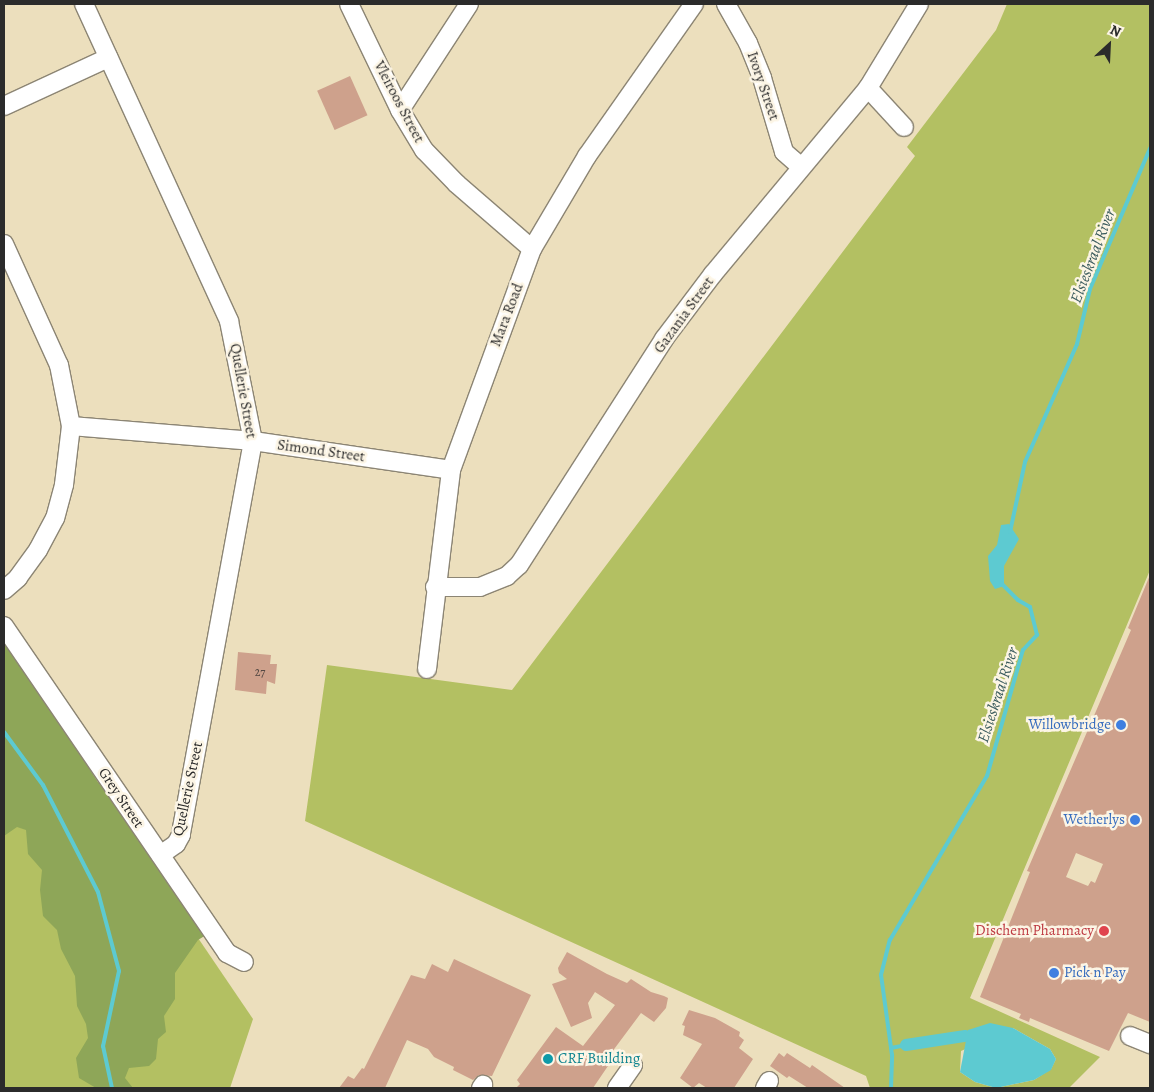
<!DOCTYPE html>
<style>
body{margin:0}
#map{position:relative;width:1154px;height:1092px;overflow:hidden;background:#ecdfbd;font-family:Alegreya,serif}
div>[style]{position:absolute}
.green>*{inset:0;background:#b3c062}
.forest>*{inset:0;background:#8ea658}
.water>*{inset:0;background:#5dcad1}
.stream>*{height:4px;margin:-2px;padding:0 2px;transform-origin:2px;border-radius:2px;background:#5dcad1}
.canal>*{height:12px;margin:-6px;padding:0 6px;transform-origin:6px;border-radius:6px;background:#5dcad1}
.building>*{inset:0;background:#cea18c;transform-origin:0 0}
.roads{filter:drop-shadow(1px 0 #8c8574) drop-shadow(-1px 0 #8c8574) drop-shadow(0 1px #8c8574) drop-shadow(0 -1px #8c8574)}
.minor>*{height:18px;margin:-9px;padding:0 9px;transform-origin:9px;border-radius:9px;background:#fff}
.dots>*{width:14px;height:14px;translate:-50% -50%;box-sizing:border-box;border:2px solid #fcf5e5;border-radius:50%}
span{translate:-50% -50%;white-space:nowrap;text-align:center;line-height:1.15;-webkit-text-stroke:5px #fcf5e5;paint-order:stroke}
.number-label{font-size:12px;color:#544843}
.number-label span{-webkit-text-stroke-width:0}
.street-label{font-size:15px;color:#2b2b2b}
.shop-label{font-size:15px;color:#366cbe}
.right{translate:-100% -50%;text-align:right}
.left{translate:0 -50%;text-align:left}
.health-label{font-size:15px;color:#be3a42}
.culture-label{font-size:15px;color:#0d838f}
.water-label{font-size:16px;color:#3a5b5d;font-style:italic}
.frame{position:absolute;inset:0;border:5px solid #2b2b2b;pointer-events:none}
.north{position:absolute;left:1084px;top:20px;width:50px;height:50px;-webkit-text-stroke:4px #fcf5e5;paint-order:stroke;rotate:25deg;font-size:14px;font-weight:700;line-height:20px;text-align:center;color:#2b2b2b}
.north::after{content:'';display:block;margin:auto;width:18px;height:22px;background:#2b2b2b;clip-path:polygon(50% 0,100% 100%,50% 72%,0 100%)}
</style>
<div id="map">
<div class="green">
<div style="clip-path:polygon(evenodd,1007px 4px,1150px 4px,1150px 570px,970px 998px,1100px 1057px,1069px 1088px,870px 1088px,866px 1076px,305px 821px,327px 665px,512px 690px,915px 156px,907px 147px,996px 30px,1007px 4px,1013px 1028px,1050px 1049px,1056px 1059px,1051px 1069px,1034px 1080px,996px 1088px,975px 1082px,960px 1072px,961px 1051px,1013px 1028px)"></div>
<div style="clip-path:polygon(4px 652px,253px 1019px,230px 1088px,4px 1088px)"></div>
</div>
<div class="forest">
<div style="clip-path:polygon(4px 637px,98px 782px,132px 824px,152px 859px,206px 935px,198px 940px,175px 973px,175px 999px,164px 1016px,166px 1032px,158px 1039px,156px 1059px,149px 1066px,129px 1068px,125px 1078px,133px 1088px,96px 1088px,79px 1078px,76px 1058px,88px 1038px,86px 1024px,77px 1006px,75px 976px,61px 949px,57px 930px,43px 916px,40px 890px,42px 870px,28px 854px,26px 830px,17px 827px,4px 836px)"></div>
</div>
<div class="water">
<div style="clip-path:polygon(1009px 524px,1019px 539px,1004px 566px,1004px 586px,995px 589px,990px 581px,988px 556px,997px 545px,1001px 525px)"></div>
<div style="clip-path:polygon(990px 1023px,1013px 1028px,1050px 1049px,1056px 1059px,1051px 1070px,1034px 1080px,996px 1088px,975px 1082px,960px 1072px,968px 1030px)"></div>
</div>
<div class="stream">
<div style="left:1010px;top:532px;width:72px;rotate:-77.9deg"></div>
<div style="left:1025px;top:462px;width:129px;rotate:-66.2deg"></div>
<div style="left:1077px;top:344px;width:57px;rotate:-76.7deg"></div>
<div style="left:1090px;top:289px;width:153px;rotate:-66.9deg"></div>
<div style="left:4px;top:732px;width:66px;rotate:53.7deg"></div>
<div style="left:43px;top:785px;width:120px;rotate:62.8deg"></div>
<div style="left:98px;top:892px;width:82px;rotate:75.1deg"></div>
<div style="left:119px;top:971px;width:77px;rotate:102deg"></div>
<div style="left:103px;top:1046px;width:43px;rotate:77.9deg"></div>
<div style="left:891px;top:1048px;width:15px;rotate:-11deg"></div>
<div style="left:891px;top:1088px;width:33px;rotate:-88deg"></div>
<div style="left:892px;top:1055px;width:81px;rotate:-97.8deg"></div>
<div style="left:881px;top:975px;width:36px;rotate:-76deg"></div>
<div style="left:890px;top:940px;width:191px;rotate:-59.4deg"></div>
<div style="left:987px;top:776px;width:131px;rotate:-74.1deg"></div>
<div style="left:1023px;top:650px;width:21px;rotate:-47deg"></div>
<div style="left:1037px;top:635px;width:29px;rotate:-104deg"></div>
<div style="left:1030px;top:607px;width:14px;rotate:-150deg"></div>
<div style="left:1018px;top:600px;width:23px;rotate:-135deg"></div>
</div>
<div class="canal">
<div style="left:906px;top:1045px;width:60px;rotate:-8.7deg"></div>
</div>
<div class="building">
<div style="left:350px;top:76px;width:43px;height:36px;rotate:66deg"></div>
<div style="clip-path:polygon(evenodd,1150px 575px,1150px 1022px,1128px 1013px,1109px 1051px,1030px 1018px,1029px 1022px,1019px 1018px,1021px 1014px,980px 997px,1030px 872px,1027px 871px,1131px 630px,1128px 628px,1150px 575px,1076px 853px,1103px 864px,1095px 883px,1091px 881px,1088px 886px,1066px 877px,1076px 853px)"></div>
<div style="clip-path:polygon(238px 652px,271px 655px,270px 664px,277px 664px,275px 684px,267px 681px,266px 694px,235px 690px)"></div>
<div style="clip-path:polygon(567px 952px,607px 974px,627px 983px,631px 979px,651px 992px,664px 996px,668px 998px,666px 1008px,654px 1022px,641px 1013px,606px 1060px,610px 1063px,593px 1088px,516px 1088px,520px 1084px,517px 1080px,556px 1027px,583px 1046px,615px 1005px,595px 992px,588px 1003px,592px 1018px,571px 1027px,552px 984px,567px 979px,559px 973px,558px 968px)"></div>
<div style="clip-path:polygon(454px 959px,531px 995px,492px 1076px,479px 1075px,473px 1080px,453px 1070px,454px 1067px,434px 1057px,428px 1049px,407px 1040px,385px 1088px,339px 1088px,348px 1076px,354px 1079px,362px 1068px,364px 1069px,411px 975px,425px 979px,432px 964px,448px 972px)"></div>
<div style="clip-path:polygon(689px 1010px,715px 1018px,740px 1032px,739px 1036px,744px 1040px,739px 1048px,753px 1059px,734px 1088px,707px 1088px,699px 1083px,693px 1088px,680px 1078px,702px 1044px,683px 1035px,685px 1026px,682px 1025px)"></div>
<div style="clip-path:polygon(779px 1053px,784px 1057px,787px 1053px,810px 1068px,812px 1065px,845px 1088px,808px 1088px,789px 1076px,787px 1078px,770px 1066px)"></div>
</div>
<div class="roads">
<div class="minor">
<div style="left:84px;top:4px;width:349px;rotate:65.4deg"></div>
<div style="left:229px;top:321px;width:122px;rotate:78.7deg"></div>
<div style="left:253px;top:441px;width:401px;rotate:100.4deg"></div>
<div style="left:181px;top:835px;width:10px;rotate:119deg"></div>
<div style="left:176px;top:844px;width:19px;rotate:145deg"></div>
<div style="left:349px;top:4px;width:118px;rotate:64.3deg"></div>
<div style="left:400px;top:110px;width:47px;rotate:59deg"></div>
<div style="left:424px;top:150px;width:47px;rotate:45.9deg"></div>
<div style="left:457px;top:184px;width:99px;rotate:40.9deg"></div>
<div style="left:726px;top:4px;width:45px;rotate:60.6deg"></div>
<div style="left:748px;top:43px;width:38px;rotate:68deg"></div>
<div style="left:762px;top:78px;width:77px;rotate:73.4deg"></div>
<div style="left:784px;top:152px;width:23px;rotate:41deg"></div>
<div style="left:868px;top:88px;width:53px;rotate:47.3deg"></div>
<div style="left:4px;top:106px;width:115px;rotate:-24.8deg"></div>
<div style="left:400px;top:110px;width:126px;rotate:-56.9deg"></div>
<div style="left:4px;top:244px;width:133px;rotate:65.6deg"></div>
<div style="left:59px;top:365px;width:62px;rotate:78.9deg"></div>
<div style="left:71px;top:426px;width:59px;rotate:96.8deg"></div>
<div style="left:64px;top:485px;width:34px;rotate:105deg"></div>
<div style="left:55px;top:518px;width:36px;rotate:118deg"></div>
<div style="left:38px;top:550px;width:34px;rotate:126deg"></div>
<div style="left:18px;top:578px;width:18px;rotate:139deg"></div>
<div style="left:71px;top:426px;width:183px;rotate:4.7deg"></div>
<div style="left:253px;top:441px;width:200px;rotate:8.3deg"></div>
<div style="left:435px;top:587px;width:45px"></div>
<div style="left:480px;top:587px;width:29px;rotate:-22deg"></div>
<div style="left:507px;top:576px;width:16px;rotate:-43deg"></div>
<div style="left:519px;top:565px;width:269px;rotate:-57.3deg"></div>
<div style="left:664px;top:339px;width:81px;rotate:-53deg"></div>
<div style="left:713px;top:274px;width:242px;rotate:-50.2deg"></div>
<div style="left:868px;top:88px;width:98px;rotate:-58.7deg"></div>
<div style="left:4px;top:626px;width:396px;rotate:55.7deg"></div>
<div style="left:227px;top:953px;width:19px;rotate:28deg"></div>
<div style="left:427px;top:669px;width:200px;rotate:-83.1deg"></div>
<div style="left:451px;top:470px;width:235px;rotate:-69.9deg"></div>
<div style="left:532px;top:249px;width:108px;rotate:-59.4deg"></div>
<div style="left:587px;top:156px;width:186px;rotate:-54.9deg"></div>
<div style="left:1130px;top:1036px;width:22px;rotate:22deg"></div>
<div style="left:481px;top:1088px;width:4px;rotate:-56deg"></div>
<div style="left:617px;top:1088px;width:28px;rotate:-55deg"></div>
<div style="left:765px;top:1088px;width:8px;rotate:-60deg"></div>
</div>
</div>
<div class="dots">
<div style="left:1121px;top:725px;background:#3f7fe0"></div>
<div style="left:1135px;top:820px;background:#3f7fe0"></div>
<div style="left:1104px;top:931px;background:#e0444e"></div>
<div style="left:1054px;top:973px;background:#3f7fe0"></div>
<div style="left:548px;top:1059px;background:#0f9aa8"></div>
</div>
<div class="number-label">
<span style="left:260px;top:673px">27</span>
</div>
<div class="street-label">
<span style="left:763px;top:86px;rotate:71deg">Ivory Street</span>
<span style="left:399px;top:102px;rotate:62deg">Vleiroos Street</span>
<span style="left:507px;top:315px;rotate:-69deg">Mara Road</span>
<span style="left:684px;top:315px;rotate:-54deg">Gazania Street</span>
<span style="left:243px;top:391px;rotate:80deg">Quellerie Street</span>
<span style="left:321px;top:451px;rotate:8deg">Simond Street</span>
<span style="left:188px;top:789px;rotate:-78deg">Quellerie Street</span>
<span style="left:121px;top:798px;rotate:56deg">Grey Street</span>
</div>
<div class="shop-label">
<span class="right" style="left:1111px;top:725px">Willowbridge</span>
<span class="right" style="left:1125px;top:820px">Wetherlys</span>
<span class="left" style="left:1064px;top:973px">Pick n Pay</span>
</div>
<div class="health-label">
<span class="right" style="left:1094px;top:931px">Dischem Pharmacy</span>
</div>
<div class="culture-label">
<span class="left" style="left:558px;top:1059px">CRF Building</span>
</div>
<div class="water-label">
<span style="left:1093px;top:256px;rotate:-69deg">Elsieskraal River</span>
<span style="left:998px;top:695px;rotate:-72deg">Elsieskraal River</span>
</div>
<div class="frame"></div>
<div class="north">N</div>
</div>
